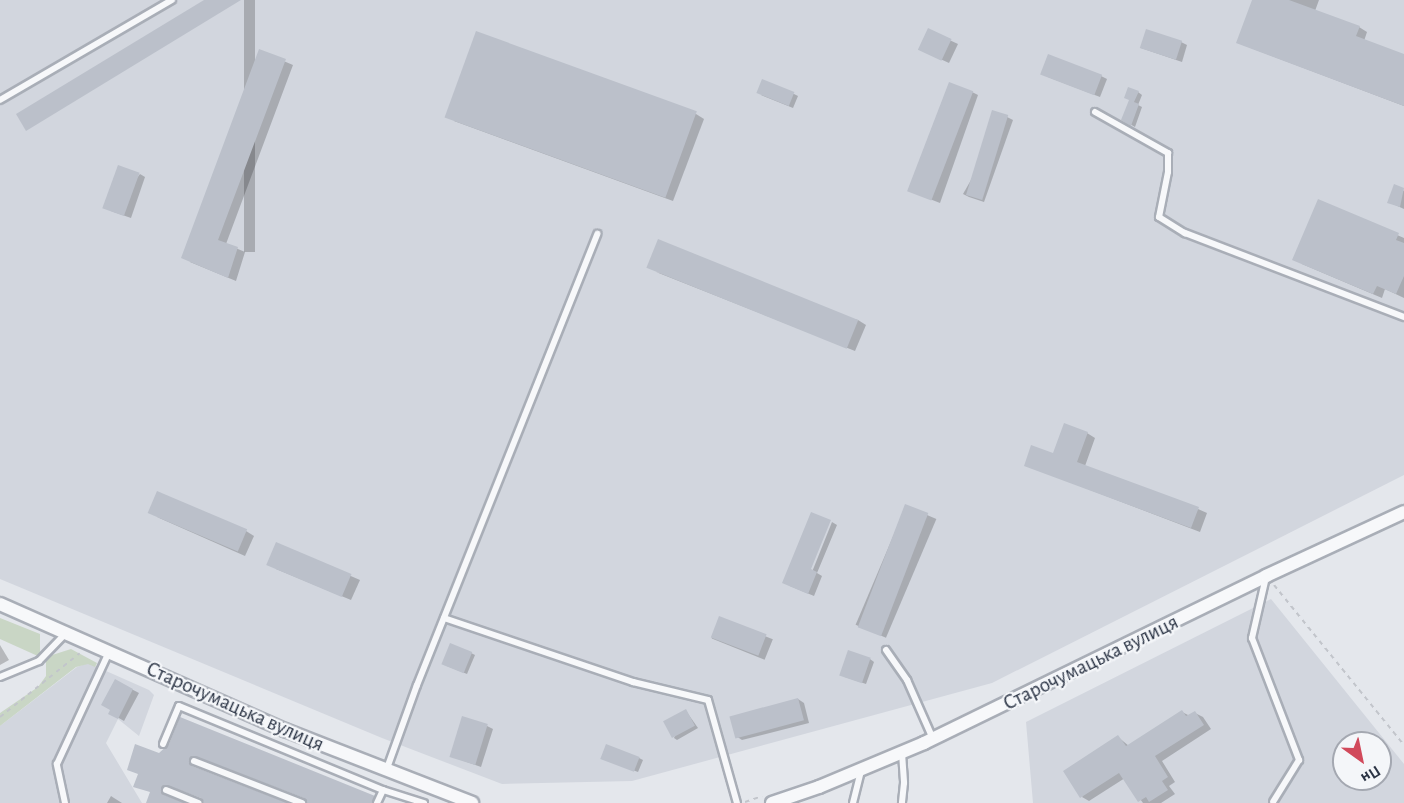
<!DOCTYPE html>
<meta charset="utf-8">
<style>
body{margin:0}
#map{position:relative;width:1404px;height:803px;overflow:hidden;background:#e4e7ec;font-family:"Alegreya Sans",sans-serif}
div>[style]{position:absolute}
.built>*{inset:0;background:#d2d6de}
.green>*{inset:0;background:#c9d6c5}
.shadow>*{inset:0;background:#0003;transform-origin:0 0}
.building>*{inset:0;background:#bbc0ca;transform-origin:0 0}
.path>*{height:2px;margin-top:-1px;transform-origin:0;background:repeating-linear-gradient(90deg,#c2c5cb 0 4.5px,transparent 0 9px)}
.roads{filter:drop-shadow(2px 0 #a9aeb7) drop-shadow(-2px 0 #a9aeb7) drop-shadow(0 2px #a9aeb7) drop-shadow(0 -2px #a9aeb7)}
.lane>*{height:6px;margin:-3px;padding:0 3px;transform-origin:3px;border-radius:3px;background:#f7f8fa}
.street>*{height:12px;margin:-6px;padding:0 6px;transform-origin:6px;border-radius:6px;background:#f7f8fa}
span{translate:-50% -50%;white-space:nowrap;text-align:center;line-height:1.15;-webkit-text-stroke:4.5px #f4f6f9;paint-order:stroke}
.street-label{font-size:21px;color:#2b3445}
.north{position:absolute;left:1332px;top:731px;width:60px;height:60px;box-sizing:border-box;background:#f4f6f9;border:2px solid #a4a8b1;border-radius:50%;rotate:147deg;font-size:16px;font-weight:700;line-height:24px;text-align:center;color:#2b3445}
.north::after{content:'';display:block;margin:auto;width:21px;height:27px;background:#d1495b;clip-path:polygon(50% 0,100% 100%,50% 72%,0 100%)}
</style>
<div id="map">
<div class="built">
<div style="clip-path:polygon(0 0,1404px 0,1404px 475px,992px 683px,632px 781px,502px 784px,382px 738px,0 579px)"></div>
<div style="clip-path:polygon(evenodd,1271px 599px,1404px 764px,1404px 803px,1033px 803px,1026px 722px,1271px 599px,1344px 743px,1380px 743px,1380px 779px,1344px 779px,1344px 743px)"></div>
<div style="clip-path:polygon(88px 663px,149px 690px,154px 695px,139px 736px,118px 719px,106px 743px,142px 803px,0 803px,0 726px,77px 667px)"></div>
</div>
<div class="green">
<div style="clip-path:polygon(0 618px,40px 634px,40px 657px,0 639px)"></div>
<div style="clip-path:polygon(71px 649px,97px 663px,95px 667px,88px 664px,76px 667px,0 726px,0 713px,38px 687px,46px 676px,46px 657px)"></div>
</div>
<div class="shadow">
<div style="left:244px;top:0;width:11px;height:252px"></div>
<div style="clip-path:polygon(1255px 0,1319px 0,1315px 11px,1359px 27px,1367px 32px,1364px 41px,1404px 56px,1404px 106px,1238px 43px)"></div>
<div style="clip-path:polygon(928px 30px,958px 44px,949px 63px,925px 52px)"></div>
<div style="clip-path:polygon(1181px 42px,1187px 45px,1182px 62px,1141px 48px)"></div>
<div style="clip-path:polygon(260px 51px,293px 65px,226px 244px,245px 252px,236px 281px,190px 262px)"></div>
<div style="clip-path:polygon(1101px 76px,1107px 79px,1100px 97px,1048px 77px)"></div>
<div style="clip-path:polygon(972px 92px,978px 95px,940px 203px,917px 194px)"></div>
<div style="clip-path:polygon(1138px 92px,1142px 95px,1138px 105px,1142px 107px,1135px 127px,1123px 120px)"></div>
<div style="clip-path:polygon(794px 94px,798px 96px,793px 108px,761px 95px)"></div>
<div style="clip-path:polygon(696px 114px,704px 119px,673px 201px,454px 121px)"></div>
<div style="clip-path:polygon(1007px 117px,1013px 120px,984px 202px,969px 197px,963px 194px)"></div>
<div style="clip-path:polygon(140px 174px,145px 177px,131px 218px,111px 211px)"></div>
<div style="clip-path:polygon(1395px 186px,1404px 191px,1404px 209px,1393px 204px)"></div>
<div style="clip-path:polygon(1319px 201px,1404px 238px,1404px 298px,1385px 289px,1382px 298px,1302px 264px)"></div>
<div style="clip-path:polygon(656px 272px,858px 320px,866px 325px,855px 351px)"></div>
<div style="clip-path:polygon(1087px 433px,1095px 438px,1085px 466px,1198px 509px,1207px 513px,1200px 532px,1025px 465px,1054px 455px)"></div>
<div style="left:906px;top:506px;width:33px;height:129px;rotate:23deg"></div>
<div style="clip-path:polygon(157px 517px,246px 531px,254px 536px,245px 556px)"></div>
<div style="clip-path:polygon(832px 522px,837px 525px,817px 573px,822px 576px,814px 596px,790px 586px,807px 576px,810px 577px)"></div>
<div style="clip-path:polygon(277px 544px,360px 580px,351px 600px,276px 569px)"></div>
<div style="left:720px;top:618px;width:57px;height:22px;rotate:22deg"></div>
<div style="clip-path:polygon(0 645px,9px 660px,0 665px)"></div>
<div style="clip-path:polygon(471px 653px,475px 655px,467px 674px,447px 666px)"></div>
<div style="clip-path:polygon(870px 659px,874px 662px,866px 684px,845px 677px)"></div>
<div style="clip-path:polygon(116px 681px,139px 693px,124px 721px,110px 713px)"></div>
<div style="clip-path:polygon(798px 699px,804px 703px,809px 723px,742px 740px,736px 736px)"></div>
<div style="clip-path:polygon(686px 711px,698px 728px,677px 740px,674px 738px)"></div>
<div style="clip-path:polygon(1182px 712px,1190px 716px,1195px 713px,1203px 717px,1211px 729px,1162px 761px,1175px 782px,1169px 786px,1175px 794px,1161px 803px,1143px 803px,1125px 778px,1089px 801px,1082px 797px,1118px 737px,1129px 746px)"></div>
<div style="clip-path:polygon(181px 719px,375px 798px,373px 803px,307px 803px,306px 798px,198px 756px,189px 760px,193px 768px,283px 803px,204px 803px,203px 798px,170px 785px,161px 789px,165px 797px,181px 803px,148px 803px,159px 755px,171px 745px)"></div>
<div style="clip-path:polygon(487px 726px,493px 729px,481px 767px,450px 756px)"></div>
<div style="clip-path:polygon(639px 758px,643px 760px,638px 772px,606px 760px)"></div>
<div style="clip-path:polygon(111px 796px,114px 798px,122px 803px,107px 803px)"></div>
</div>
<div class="building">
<div style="clip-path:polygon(204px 0,241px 0,26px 131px,16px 114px)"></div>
<div style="clip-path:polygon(1252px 0,1289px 0,1360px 26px,1356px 36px,1404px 54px,1404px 106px,1236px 43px)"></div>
<div style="left:928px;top:28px;width:26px;height:24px;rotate:25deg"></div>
<div style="left:1146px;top:29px;width:38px;height:20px;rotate:18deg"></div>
<div style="left:476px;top:31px;width:235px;height:92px;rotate:20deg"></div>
<div style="clip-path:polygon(259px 49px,286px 59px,218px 240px,238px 247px,228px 278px,181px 258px)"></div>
<div style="left:1048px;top:54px;width:58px;height:22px;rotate:21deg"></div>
<div style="left:762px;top:79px;width:35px;height:15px;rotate:22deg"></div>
<div style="left:949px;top:82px;width:26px;height:117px;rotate:21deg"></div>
<div style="clip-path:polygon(1128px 87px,1139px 91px,1134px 102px,1139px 104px,1131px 126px,1121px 120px,1129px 100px,1124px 98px)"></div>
<div style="left:992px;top:110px;width:17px;height:89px;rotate:17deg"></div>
<div style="left:118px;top:165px;width:23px;height:46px;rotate:20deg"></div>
<div style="clip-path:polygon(1394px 184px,1404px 188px,1400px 207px,1387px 203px)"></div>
<div style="clip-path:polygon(1318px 199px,1399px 233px,1396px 240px,1404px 243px,1404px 276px,1396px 294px,1377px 286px,1373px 294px,1292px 260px)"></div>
<div style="left:658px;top:239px;width:216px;height:31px;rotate:22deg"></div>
<div style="clip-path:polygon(1064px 423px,1088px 432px,1077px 462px,1199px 507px,1191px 528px,1024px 466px,1031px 445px,1053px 453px)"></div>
<div style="left:157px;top:491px;width:98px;height:24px;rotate:23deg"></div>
<div style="left:905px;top:504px;width:25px;height:132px;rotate:21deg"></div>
<div style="clip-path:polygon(811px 512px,831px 520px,811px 569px,817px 572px,808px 594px,782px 583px)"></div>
<div style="left:276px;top:542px;width:82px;height:25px;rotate:23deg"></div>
<div style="left:719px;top:616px;width:51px;height:23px;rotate:21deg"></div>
<div style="left:450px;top:643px;width:24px;height:23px;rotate:22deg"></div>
<div style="left:848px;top:650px;width:24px;height:27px;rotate:19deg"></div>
<div style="clip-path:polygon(115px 679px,133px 689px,118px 719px,108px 714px,110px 710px,101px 705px)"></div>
<div style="left:798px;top:698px;width:23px;height:71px;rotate:75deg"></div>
<div style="left:686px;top:709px;width:19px;height:26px;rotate:62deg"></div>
<div style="clip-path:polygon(1182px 710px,1186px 716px,1195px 711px,1204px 725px,1155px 756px,1168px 777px,1162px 781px,1168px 790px,1149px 802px,1146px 797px,1138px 802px,1119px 773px,1080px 798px,1063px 771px,1118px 735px,1126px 746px)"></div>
<div style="left:462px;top:716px;width:27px;height:43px;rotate:17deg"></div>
<div style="clip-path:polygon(180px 717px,375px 796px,372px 803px,307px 803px,304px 798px,194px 756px,189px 760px,192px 766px,288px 803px,204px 803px,201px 798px,166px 785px,161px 788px,162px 794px,185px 803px,146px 803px,150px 792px,133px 787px,138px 774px,127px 770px,135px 744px,159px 753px,169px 744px)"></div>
<div style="left:606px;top:744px;width:36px;height:16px;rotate:21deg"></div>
</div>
<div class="path">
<div style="left:1274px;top:585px;width:206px;rotate:50.9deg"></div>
<div style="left:0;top:717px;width:102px;rotate:-38.7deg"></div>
<div style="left:745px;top:802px;width:18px;rotate:-19deg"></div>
</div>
<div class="roads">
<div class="lane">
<div style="left:0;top:100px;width:199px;rotate:-30.2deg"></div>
<div style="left:1095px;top:112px;width:84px;rotate:29.3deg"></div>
<div style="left:1168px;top:153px;width:19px;rotate:90deg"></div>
<div style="left:1168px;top:172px;width:46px;rotate:101.3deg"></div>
<div style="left:1159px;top:217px;width:31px;rotate:32deg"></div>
<div style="left:1185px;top:233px;width:235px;rotate:21deg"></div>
<div style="left:1266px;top:577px;width:63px;rotate:102.9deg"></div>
<div style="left:1252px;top:638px;width:131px;rotate:68.9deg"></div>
<div style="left:1299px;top:760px;width:49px;rotate:121.8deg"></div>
<div style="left:444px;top:618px;width:200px;rotate:18.7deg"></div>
<div style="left:633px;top:682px;width:77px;rotate:13.5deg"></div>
<div style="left:708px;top:700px;width:107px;rotate:74.3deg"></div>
<div style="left:886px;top:650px;width:37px;rotate:55deg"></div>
<div style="left:907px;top:680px;width:64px;rotate:66.2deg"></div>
<div style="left:0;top:677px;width:42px;rotate:-22.3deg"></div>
<div style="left:39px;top:661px;width:37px;rotate:-46deg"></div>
<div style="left:163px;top:744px;width:41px;rotate:-67.2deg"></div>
<div style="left:179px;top:706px;width:221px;rotate:22.4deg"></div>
<div style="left:383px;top:790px;width:43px;rotate:17.6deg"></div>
<div style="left:902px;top:753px;width:30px;rotate:86deg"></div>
<div style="left:904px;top:783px;width:20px;rotate:96deg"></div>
<div style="left:194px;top:761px;width:116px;rotate:21.3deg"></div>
<div style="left:386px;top:771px;width:91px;rotate:-70.2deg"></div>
<div style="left:417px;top:685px;width:486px;rotate:-68.2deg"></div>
<div style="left:166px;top:790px;width:35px;rotate:22deg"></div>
<div style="left:65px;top:803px;width:40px;rotate:-102deg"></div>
<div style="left:57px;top:764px;width:123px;rotate:-65.1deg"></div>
<div style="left:377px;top:803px;width:14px;rotate:-65deg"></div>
<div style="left:853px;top:803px;width:34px;rotate:-76deg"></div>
</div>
<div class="street">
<div style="left:0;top:604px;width:312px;rotate:23.9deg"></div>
<div style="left:285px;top:730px;width:201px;rotate:21.3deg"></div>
<div style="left:772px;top:803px;width:50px;rotate:-18.8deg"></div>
<div style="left:819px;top:787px;width:114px;rotate:-22.7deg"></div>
<div style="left:924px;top:743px;width:381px;rotate:-26deg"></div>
<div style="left:1266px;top:576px;width:152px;rotate:-24.9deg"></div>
</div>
</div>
<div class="street-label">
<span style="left:1091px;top:663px;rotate:-26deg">Старочумацька вулиця</span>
<span style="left:235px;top:707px;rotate:24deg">Старочумацька вулиця</span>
</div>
<div class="north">Пн</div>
</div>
